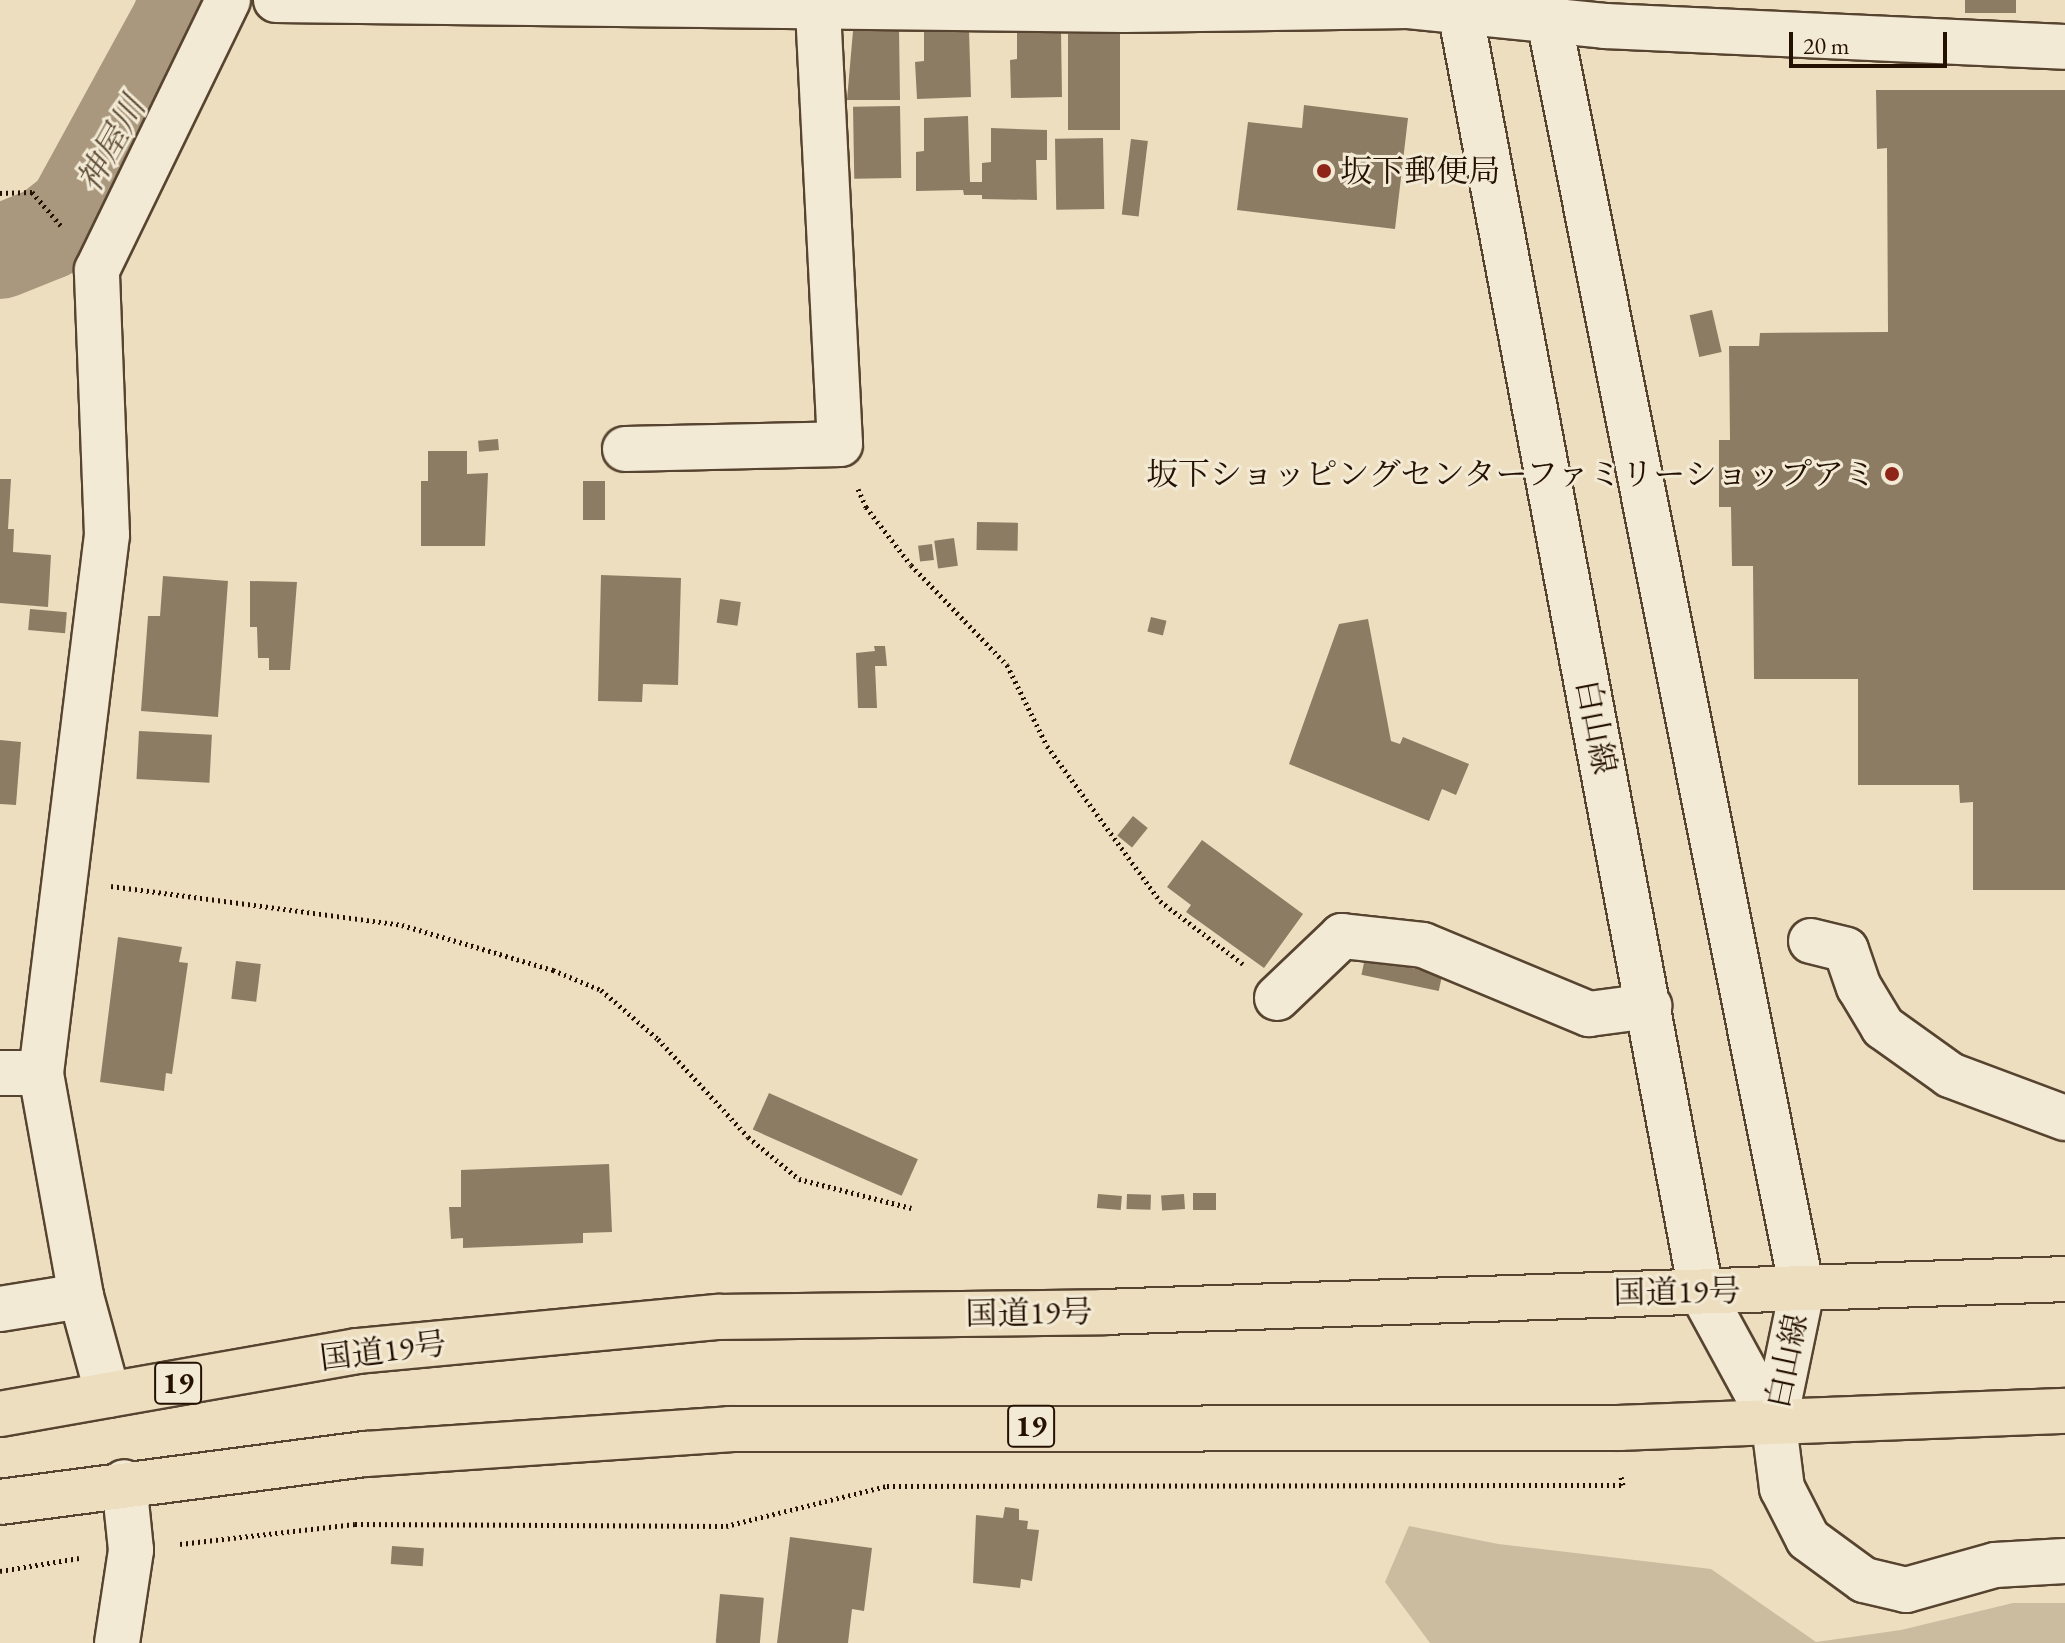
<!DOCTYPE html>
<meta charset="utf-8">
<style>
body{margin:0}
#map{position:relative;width:2065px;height:1643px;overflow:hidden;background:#eddebf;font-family:"EB Garamond","Noto Serif JP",serif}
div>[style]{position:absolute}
.green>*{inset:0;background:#cbbb9f}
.river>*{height:94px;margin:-47px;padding:0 47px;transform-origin:47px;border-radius:47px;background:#a9987e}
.building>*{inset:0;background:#8d7c64;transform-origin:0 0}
.path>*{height:5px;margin-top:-2.5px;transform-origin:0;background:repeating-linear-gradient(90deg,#251101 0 2px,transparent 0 6px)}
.roads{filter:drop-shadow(2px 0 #574430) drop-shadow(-2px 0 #574430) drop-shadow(0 2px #574430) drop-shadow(0 -2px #574430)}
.minor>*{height:44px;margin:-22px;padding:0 22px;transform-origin:22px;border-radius:22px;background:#f3ead5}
.tertiary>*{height:44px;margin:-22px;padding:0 22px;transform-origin:22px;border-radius:22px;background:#f3ead5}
.trunk>*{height:44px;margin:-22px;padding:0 22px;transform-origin:22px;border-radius:22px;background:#eddebf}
.dots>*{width:22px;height:22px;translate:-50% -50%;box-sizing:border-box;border:4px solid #f3ead5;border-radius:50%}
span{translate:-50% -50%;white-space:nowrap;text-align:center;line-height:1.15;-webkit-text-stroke:6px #f3ead5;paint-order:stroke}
.shield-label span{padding:2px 6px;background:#f3ead5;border:2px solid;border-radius:6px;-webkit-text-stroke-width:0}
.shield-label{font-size:30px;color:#251101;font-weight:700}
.poi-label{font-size:32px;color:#251101}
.left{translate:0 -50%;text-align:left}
.right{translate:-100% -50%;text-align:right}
.street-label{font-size:32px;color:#251101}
.water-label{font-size:34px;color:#604e39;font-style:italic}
.scale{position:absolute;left:1789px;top:32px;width:158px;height:36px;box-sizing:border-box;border:4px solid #251101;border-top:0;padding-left:10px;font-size:24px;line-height:28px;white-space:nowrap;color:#251101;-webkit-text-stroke:6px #f3ead5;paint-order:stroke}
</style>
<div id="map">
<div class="green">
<div style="clip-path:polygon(1409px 1526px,1498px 1544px,1711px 1569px,1816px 1642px,1901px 1630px,2013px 1603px,2065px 1603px,2065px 1643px,1430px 1643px,1385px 1582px)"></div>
</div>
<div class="river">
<div style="left:0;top:252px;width:51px;rotate:-22deg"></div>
<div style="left:47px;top:233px;width:34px;rotate:-38deg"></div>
<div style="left:74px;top:212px;width:221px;rotate:-61.3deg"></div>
<div style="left:180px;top:18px;width:18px;rotate:-77deg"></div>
</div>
<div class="building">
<div style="left:1965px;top:0;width:51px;height:13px"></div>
<div style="clip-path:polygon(899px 30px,900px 100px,847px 100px,853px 31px)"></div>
<div style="clip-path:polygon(969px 30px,971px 97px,917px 99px,915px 62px,924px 61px,924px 32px)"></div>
<div style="clip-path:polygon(1017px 30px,1061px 30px,1062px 97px,1011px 98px,1010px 60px,1017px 59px)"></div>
<div style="left:1068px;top:34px;width:52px;height:96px"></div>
<div style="clip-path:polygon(1876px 90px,2065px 90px,2065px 890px,1973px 890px,1973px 802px,1960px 803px,1959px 785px,1858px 785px,1858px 679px,1754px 679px,1753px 566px,1732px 566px,1731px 507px,1719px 507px,1719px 440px,1730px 440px,1729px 346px,1759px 346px,1760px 333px,1888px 332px,1887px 148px,1877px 149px)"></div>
<div style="clip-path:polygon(1304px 105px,1408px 118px,1395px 229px,1237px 210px,1248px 122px,1302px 128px)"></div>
<div style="left:900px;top:106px;width:72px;height:47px;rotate:89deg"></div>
<div style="clip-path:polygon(968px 116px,970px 182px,982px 182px,982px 163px,991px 162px,991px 128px,1047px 130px,1047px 160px,1036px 160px,1037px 200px,982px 199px,982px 195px,964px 195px,963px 190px,916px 191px,916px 152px,924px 151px,924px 118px)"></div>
<div style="left:1103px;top:138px;width:71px;height:48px;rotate:89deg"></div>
<div style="left:1131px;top:139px;width:17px;height:76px;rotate:7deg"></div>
<div style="left:1712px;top:310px;width:43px;height:23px;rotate:77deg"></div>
<div style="left:498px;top:439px;width:11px;height:20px;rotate:85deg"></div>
<div style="clip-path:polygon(428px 451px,467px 451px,467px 474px,488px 473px,485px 546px,421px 546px,421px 481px,428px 481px)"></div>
<div style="clip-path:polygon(0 479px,11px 479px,8px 529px,14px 529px,13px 552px,51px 555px,48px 607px,0 603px)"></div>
<div style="left:583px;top:481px;width:22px;height:39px"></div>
<div style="left:977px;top:522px;width:41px;height:28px;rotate:1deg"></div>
<div style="left:954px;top:538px;width:28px;height:20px;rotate:82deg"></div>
<div style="left:932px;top:544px;width:16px;height:14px;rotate:83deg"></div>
<div style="clip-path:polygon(601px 575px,681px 578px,678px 685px,643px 684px,642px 702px,598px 701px)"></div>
<div style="clip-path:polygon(163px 576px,228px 581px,218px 717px,141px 711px,148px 616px,160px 616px)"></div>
<div style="clip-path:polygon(250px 581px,297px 582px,290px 670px,269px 670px,269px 658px,258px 658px,257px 627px,250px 627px)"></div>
<div style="left:720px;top:599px;width:21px;height:24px;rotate:8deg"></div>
<div style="left:30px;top:609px;width:37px;height:21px;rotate:5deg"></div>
<div style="left:1151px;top:617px;width:16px;height:15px;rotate:14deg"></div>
<div style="clip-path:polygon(1368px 619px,1391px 741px,1400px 744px,1403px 737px,1469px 764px,1456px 795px,1442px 789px,1429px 821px,1289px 764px,1339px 624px)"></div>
<div style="clip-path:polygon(874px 646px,885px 646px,887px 666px,875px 666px,877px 708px,858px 708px,856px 653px,875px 651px)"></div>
<div style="left:139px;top:731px;width:73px;height:48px;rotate:3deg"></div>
<div style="clip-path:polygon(0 740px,21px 742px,16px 805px,0 804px)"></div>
<div style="left:1133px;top:816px;width:19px;height:25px;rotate:39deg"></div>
<div style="clip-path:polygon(1202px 840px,1303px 914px,1264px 968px,1186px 912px,1191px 905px,1167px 887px)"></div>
<div style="clip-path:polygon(118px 937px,182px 947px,179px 962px,188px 963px,172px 1074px,166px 1073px,164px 1091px,100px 1082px)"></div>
<div style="left:1365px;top:958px;width:79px;height:17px;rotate:12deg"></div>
<div style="left:236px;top:961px;width:25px;height:38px;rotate:7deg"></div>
<div style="left:769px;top:1093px;width:163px;height:40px;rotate:24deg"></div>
<div style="clip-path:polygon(609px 1164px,612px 1232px,583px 1233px,583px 1243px,463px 1248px,463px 1238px,451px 1239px,449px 1207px,461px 1207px,461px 1170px)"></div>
<div style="left:1216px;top:1193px;width:17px;height:23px;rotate:90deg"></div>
<div style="left:1098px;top:1194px;width:24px;height:14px;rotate:5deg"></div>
<div style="left:1127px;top:1194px;width:24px;height:15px;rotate:2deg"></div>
<div style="left:1184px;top:1194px;width:15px;height:23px;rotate:86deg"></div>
<div style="clip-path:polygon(1005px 1507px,1019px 1509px,1019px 1520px,1028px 1521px,1027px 1529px,1039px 1530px,1032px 1581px,1021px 1579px,1020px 1588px,973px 1583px,976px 1515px,1003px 1518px)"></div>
<div style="clip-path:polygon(790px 1537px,872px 1548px,864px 1611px,852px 1609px,848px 1643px,777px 1643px)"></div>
<div style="left:392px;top:1546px;width:32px;height:18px;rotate:4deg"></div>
<div style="left:720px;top:1594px;width:44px;height:49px;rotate:5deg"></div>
</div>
<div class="path">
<div style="left:0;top:193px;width:32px;rotate:-2deg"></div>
<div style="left:32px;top:192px;width:46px;rotate:49.4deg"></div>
<div style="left:858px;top:489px;width:20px;rotate:66deg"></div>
<div style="left:866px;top:507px;width:73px;rotate:52.2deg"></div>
<div style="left:911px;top:565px;width:139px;rotate:46.2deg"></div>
<div style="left:1007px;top:665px;width:90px;rotate:63.7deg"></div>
<div style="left:1047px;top:746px;width:192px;rotate:53.9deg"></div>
<div style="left:1160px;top:901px;width:104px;rotate:37.2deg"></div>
<div style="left:111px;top:886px;width:294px;rotate:7.6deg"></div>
<div style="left:402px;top:925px;width:158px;rotate:16.6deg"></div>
<div style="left:553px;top:970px;width:52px;rotate:22.6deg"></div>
<div style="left:601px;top:990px;width:75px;rotate:40.7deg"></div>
<div style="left:658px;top:1039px;width:133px;rotate:47.4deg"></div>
<div style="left:748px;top:1137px;width:66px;rotate:39.5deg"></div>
<div style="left:799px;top:1179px;width:116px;rotate:14.5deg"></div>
<div style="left:180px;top:1544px;width:176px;rotate:-6.5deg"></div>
<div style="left:355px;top:1524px;width:371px;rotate:0.3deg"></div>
<div style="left:726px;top:1526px;width:166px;rotate:-14deg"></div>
<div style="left:887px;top:1486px;width:736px;rotate:-0.08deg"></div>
<div style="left:1623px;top:1485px;width:9px;rotate:-103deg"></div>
<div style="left:0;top:1571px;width:80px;rotate:-9.3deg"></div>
</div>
<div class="roads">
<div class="minor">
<div style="left:276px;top:0;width:848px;rotate:0.68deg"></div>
<div style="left:1124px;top:10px;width:284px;rotate:-0.8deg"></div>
<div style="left:1408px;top:6px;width:198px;rotate:5.8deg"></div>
<div style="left:1605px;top:26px;width:460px;rotate:2.6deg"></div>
<div style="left:625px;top:449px;width:215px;rotate:-1.3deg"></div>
<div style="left:840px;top:444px;width:437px;rotate:-92.9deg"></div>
<div style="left:1811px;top:941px;width:36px;rotate:14deg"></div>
<div style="left:1846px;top:950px;width:39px;rotate:71deg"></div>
<div style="left:1859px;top:987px;width:47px;rotate:59deg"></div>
<div style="left:1883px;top:1027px;width:82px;rotate:35.6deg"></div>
<div style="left:1950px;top:1075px;width:123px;rotate:20.5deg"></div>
<div style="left:1277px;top:998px;width:90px;rotate:-43.6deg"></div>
<div style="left:1342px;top:936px;width:81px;rotate:6.3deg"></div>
<div style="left:1423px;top:945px;width:180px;rotate:22.6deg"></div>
<div style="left:1589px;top:1014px;width:61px;rotate:-7.6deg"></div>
<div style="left:0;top:1073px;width:41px"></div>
<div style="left:0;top:1309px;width:82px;rotate:-9.1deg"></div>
<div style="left:108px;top:1395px;width:103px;rotate:-105.3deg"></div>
<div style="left:81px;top:1296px;width:227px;rotate:-100.2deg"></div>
<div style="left:41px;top:1073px;width:542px;rotate:-83.01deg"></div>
<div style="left:107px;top:535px;width:265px;rotate:-92.2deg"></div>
<div style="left:97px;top:270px;width:300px;rotate:-64.1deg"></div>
<div style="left:117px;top:1643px;width:94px;rotate:-81.4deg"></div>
<div style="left:131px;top:1550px;width:68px;rotate:-95.9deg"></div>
</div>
<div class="tertiary">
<div style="left:1458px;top:0;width:1314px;rotate:79.34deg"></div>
<div style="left:1701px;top:1291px;width:153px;rotate:61.4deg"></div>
<div style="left:1545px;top:0;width:1315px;rotate:78.73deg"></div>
<div style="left:1802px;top:1290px;width:138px;rotate:101.7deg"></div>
<div style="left:1774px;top:1425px;width:64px;rotate:82.8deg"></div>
<div style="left:1782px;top:1488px;width:57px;rotate:63deg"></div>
<div style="left:1808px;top:1539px;width:69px;rotate:36.2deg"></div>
<div style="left:1864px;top:1580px;width:43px;rotate:13.4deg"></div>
<div style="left:1906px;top:1590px;width:92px;rotate:-15.7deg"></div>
<div style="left:1995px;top:1565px;width:70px;rotate:-3.3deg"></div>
</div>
<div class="trunk">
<div style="left:0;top:1414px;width:363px;rotate:-10deg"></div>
<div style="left:357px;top:1351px;width:363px;rotate:-5.4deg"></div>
<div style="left:718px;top:1317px;width:385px;rotate:-0.7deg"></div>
<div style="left:1103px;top:1312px;width:963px;rotate:-1.96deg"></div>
<div style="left:0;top:1502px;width:369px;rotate:-7.5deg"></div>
<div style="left:366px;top:1454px;width:364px;rotate:-3.9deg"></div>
<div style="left:729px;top:1429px;width:891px;rotate:-0.06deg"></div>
<div style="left:1620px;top:1428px;width:445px;rotate:-2.2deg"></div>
</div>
</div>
<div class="dots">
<div style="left:1324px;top:171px;background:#8f2418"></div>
<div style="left:1892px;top:474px;background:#8f2418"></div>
</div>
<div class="shield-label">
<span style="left:178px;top:1383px">19</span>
<span style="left:1031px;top:1426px">19</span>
</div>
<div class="poi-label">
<span class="left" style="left:1340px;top:171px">坂下郵便局</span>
<span class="right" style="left:1876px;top:474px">坂下ショッピングセンターファミリーショップアミ</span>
</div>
<div class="street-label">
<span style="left:1596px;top:727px;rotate:79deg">白山線</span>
<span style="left:1677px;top:1292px;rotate:-1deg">国道19号</span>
<span style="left:1029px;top:1313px;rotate:-1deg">国道19号</span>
<span style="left:383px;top:1351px;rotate:-7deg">国道19号</span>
<span style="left:1787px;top:1361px;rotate:-78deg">白山線</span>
</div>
<div class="water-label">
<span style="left:111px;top:144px;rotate:-61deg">神屋川</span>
</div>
<div class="scale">20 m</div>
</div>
